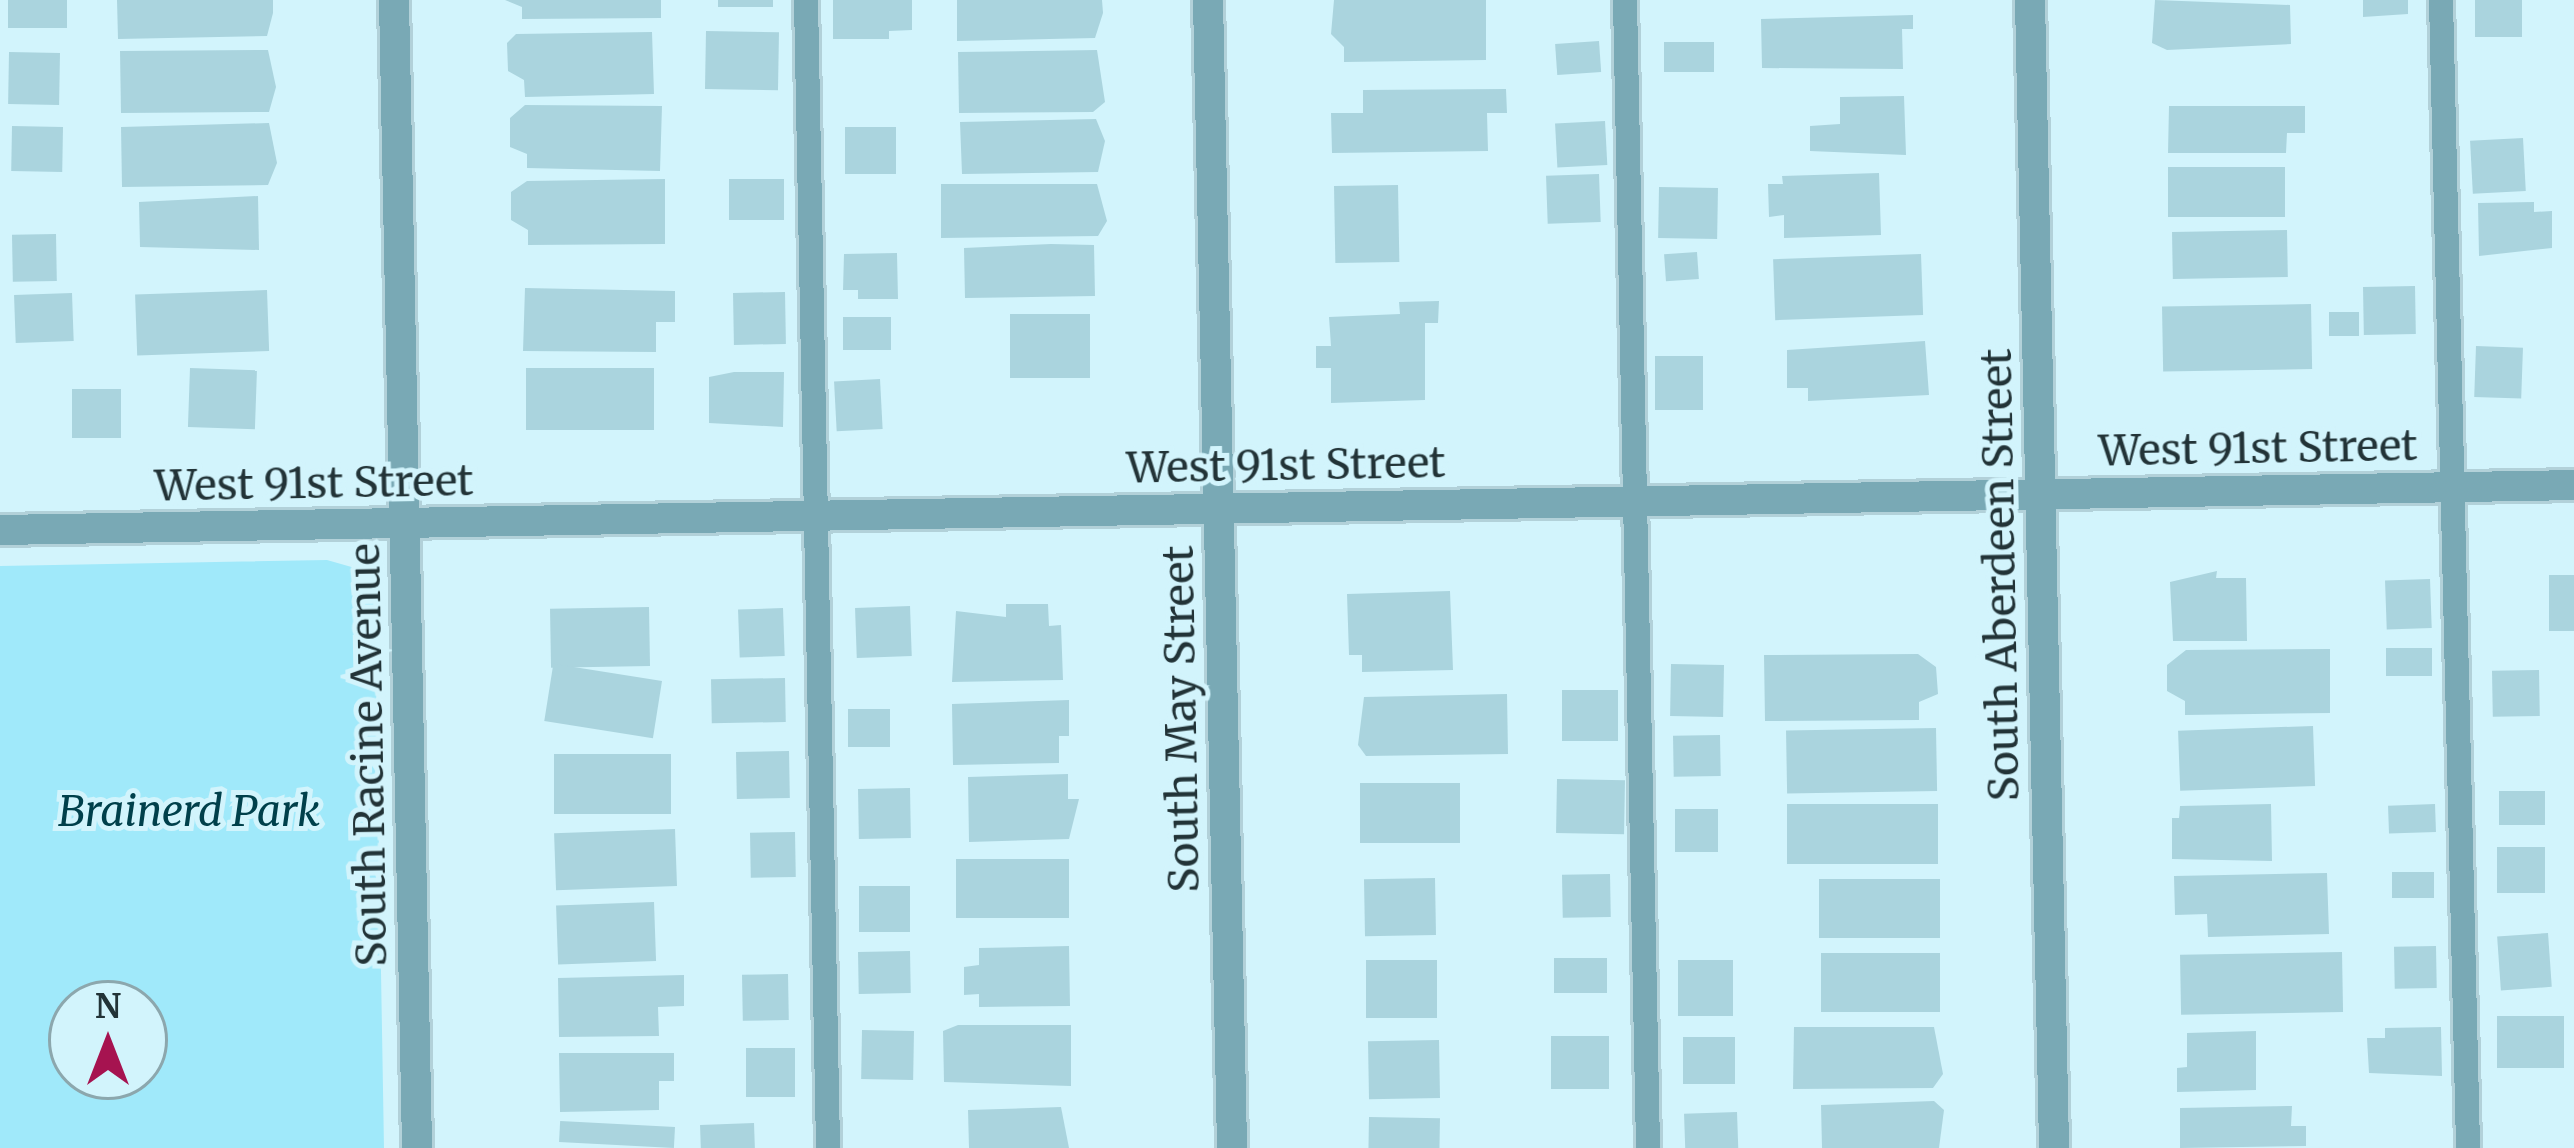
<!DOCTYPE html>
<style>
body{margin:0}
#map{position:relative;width:2574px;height:1148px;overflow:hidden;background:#d2f4fc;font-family:Merriweather,serif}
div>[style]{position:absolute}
.green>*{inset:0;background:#a0e9fa}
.building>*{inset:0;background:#aad4de;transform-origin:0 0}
.roads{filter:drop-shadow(3px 0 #b2d1d9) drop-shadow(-3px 0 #b2d1d9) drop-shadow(0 3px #b2d1d9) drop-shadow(0 -3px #b2d1d9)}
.service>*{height:24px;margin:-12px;padding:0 12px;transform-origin:12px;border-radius:12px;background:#79a9b5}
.minor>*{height:30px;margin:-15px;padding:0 15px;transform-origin:15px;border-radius:15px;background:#79a9b5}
span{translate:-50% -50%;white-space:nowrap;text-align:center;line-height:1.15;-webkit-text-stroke:10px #d2f4fc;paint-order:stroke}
.street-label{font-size:42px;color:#223337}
.park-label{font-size:42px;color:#00404b;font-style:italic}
.north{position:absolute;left:48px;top:980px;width:120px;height:120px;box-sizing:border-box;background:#d2f4fc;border:3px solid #8ca7ad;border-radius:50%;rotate:0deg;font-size:33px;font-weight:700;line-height:48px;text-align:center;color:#223337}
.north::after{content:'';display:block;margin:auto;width:42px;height:54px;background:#a61350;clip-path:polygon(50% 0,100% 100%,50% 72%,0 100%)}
</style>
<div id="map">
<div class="green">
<div style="clip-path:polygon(evenodd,327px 560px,355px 568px,372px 589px,375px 618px,384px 1148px,0 1148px,0 566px,327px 560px,72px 1004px,144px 1004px,144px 1076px,72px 1076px,72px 1004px)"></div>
</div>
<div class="building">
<div style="left:8px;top:0;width:59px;height:28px"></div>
<div style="clip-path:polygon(117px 0,273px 0,273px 13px,267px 36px,118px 39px)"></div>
<div style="clip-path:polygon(505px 0,661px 0,661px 18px,522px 19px,522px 7px)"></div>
<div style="left:718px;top:0;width:55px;height:7px"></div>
<div style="clip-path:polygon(833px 0,912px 0,912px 30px,889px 31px,889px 39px,833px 39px)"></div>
<div style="clip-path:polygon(957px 0,1102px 0,1103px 13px,1095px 38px,957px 41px)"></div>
<div style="clip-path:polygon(1334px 0,1486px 0,1486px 60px,1344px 62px,1344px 47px,1331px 34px)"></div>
<div style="clip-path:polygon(2155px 0,2290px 5px,2291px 44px,2167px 50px,2152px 43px)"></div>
<div style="clip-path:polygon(2363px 0,2408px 0,2408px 14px,2363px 17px)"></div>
<div style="left:2475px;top:0;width:47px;height:37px"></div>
<div style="clip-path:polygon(1913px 15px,1913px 29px,1902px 29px,1903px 69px,1762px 68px,1761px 19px)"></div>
<div style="left:706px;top:31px;width:73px;height:58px;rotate:1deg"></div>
<div style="clip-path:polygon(652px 32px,654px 94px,525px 97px,524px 80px,508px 71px,507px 43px,516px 34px)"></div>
<div style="left:1599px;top:41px;width:31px;height:44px;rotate:86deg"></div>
<div style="left:1714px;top:42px;width:30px;height:50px;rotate:90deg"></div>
<div style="clip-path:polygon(268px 50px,276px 87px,269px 112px,121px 113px,120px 51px)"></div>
<div style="clip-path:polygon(1097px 50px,1105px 102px,1093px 112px,959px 113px,958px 52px)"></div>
<div style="left:60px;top:53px;width:52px;height:51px;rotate:91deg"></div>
<div style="clip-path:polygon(1506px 89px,1507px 113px,1487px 113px,1488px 151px,1332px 153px,1331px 113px,1363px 113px,1363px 90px)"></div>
<div style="clip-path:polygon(1904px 96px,1906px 155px,1810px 151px,1810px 126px,1840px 124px,1840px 97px)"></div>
<div style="clip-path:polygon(525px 105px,662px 106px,660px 171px,527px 168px,527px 154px,510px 147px,510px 118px)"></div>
<div style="clip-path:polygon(2169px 106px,2305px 106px,2305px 133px,2287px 133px,2286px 153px,2168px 153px)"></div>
<div style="clip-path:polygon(1096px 119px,1105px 141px,1098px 172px,962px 174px,960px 122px)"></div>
<div style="left:1605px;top:121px;width:44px;height:50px;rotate:87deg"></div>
<div style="clip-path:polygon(269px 123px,277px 163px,268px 185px,122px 187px,121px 127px)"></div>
<div style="left:63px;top:127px;width:45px;height:51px;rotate:91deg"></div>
<div style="left:845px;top:127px;width:51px;height:47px"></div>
<div style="left:2523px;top:138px;width:53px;height:53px;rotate:87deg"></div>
<div style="left:2168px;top:167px;width:117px;height:50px"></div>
<div style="clip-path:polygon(1879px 173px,1881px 235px,1784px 238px,1784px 215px,1769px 217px,1768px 184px,1783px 184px,1782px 176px)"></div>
<div style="left:1599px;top:174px;width:48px;height:53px;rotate:88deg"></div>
<div style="clip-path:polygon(665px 179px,665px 244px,528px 245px,528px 230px,511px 220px,511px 192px,527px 181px)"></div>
<div style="left:784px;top:179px;width:41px;height:55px;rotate:90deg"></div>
<div style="clip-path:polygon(941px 184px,1097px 184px,1107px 221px,1098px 236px,941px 238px)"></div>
<div style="left:1398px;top:185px;width:77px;height:64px;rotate:89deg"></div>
<div style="left:1718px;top:188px;width:51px;height:59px;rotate:91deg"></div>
<div style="clip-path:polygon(258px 196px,259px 250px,140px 247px,139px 202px)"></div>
<div style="clip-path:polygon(2534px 202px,2534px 212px,2552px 211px,2552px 248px,2479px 256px,2478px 203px)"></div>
<div style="left:2287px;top:230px;width:47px;height:115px;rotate:89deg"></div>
<div style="left:56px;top:234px;width:47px;height:44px;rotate:89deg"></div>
<div style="clip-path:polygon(1051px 244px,1094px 245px,1095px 296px,965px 298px,964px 248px)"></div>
<div style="left:1697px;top:252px;width:27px;height:33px;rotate:86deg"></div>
<div style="clip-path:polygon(897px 253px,898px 299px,858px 299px,858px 290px,843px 290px,844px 254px)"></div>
<div style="left:1921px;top:254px;width:61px;height:148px;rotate:88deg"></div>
<div style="left:2415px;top:286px;width:48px;height:52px;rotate:89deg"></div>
<div style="clip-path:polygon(525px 288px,675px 291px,675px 322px,656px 322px,656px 352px,523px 351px)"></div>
<div style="left:267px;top:290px;width:61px;height:132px;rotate:88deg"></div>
<div style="left:785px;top:292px;width:52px;height:52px;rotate:89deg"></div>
<div style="left:72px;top:293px;width:48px;height:58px;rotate:88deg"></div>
<div style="clip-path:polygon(1439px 301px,1438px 323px,1425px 323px,1425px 400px,1331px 403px,1331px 368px,1316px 368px,1316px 346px,1331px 346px,1329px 317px,1400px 314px,1399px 302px)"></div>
<div style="left:2311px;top:304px;width:65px;height:149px;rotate:89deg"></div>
<div style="left:2329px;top:312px;width:30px;height:24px"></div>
<div style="left:1010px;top:314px;width:80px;height:64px"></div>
<div style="left:891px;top:317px;width:33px;height:48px;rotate:90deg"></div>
<div style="clip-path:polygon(1925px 341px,1929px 395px,1808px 401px,1808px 388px,1787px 388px,1787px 350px)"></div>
<div style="left:2476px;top:346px;width:47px;height:51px;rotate:2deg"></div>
<div style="left:1655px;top:356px;width:48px;height:54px"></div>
<div style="left:190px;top:368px;width:67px;height:59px;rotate:2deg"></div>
<div style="left:526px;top:368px;width:128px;height:62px"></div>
<div style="clip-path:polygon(734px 372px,784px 372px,783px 427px,709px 423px,709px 377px)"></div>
<div style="left:880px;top:379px;width:50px;height:46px;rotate:87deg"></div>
<div style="left:72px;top:389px;width:49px;height:49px"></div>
<div style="clip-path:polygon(2217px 571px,2216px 578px,2246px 578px,2247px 641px,2173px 641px,2170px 582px)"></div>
<div style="left:2549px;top:575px;width:25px;height:56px"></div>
<div style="left:2430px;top:579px;width:49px;height:45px;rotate:88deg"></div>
<div style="clip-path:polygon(1450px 591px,1453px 670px,1362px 672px,1362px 655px,1349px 655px,1347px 594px)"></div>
<div style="clip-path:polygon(1006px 604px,1048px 604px,1049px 626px,1061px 625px,1063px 680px,952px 682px,956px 611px,1006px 617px)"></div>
<div style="left:910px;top:606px;width:50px;height:55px;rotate:88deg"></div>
<div style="left:649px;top:607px;width:59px;height:99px;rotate:89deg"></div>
<div style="left:783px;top:608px;width:48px;height:45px;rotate:88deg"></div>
<div style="left:2432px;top:648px;width:28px;height:46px;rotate:90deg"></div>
<div style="clip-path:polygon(2330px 649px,2330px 713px,2185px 715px,2185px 701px,2167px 691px,2167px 665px,2186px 650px)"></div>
<div style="clip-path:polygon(1764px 655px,1918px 654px,1936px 667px,1938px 694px,1919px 702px,1919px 720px,1765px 721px)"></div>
<div style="left:1724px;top:665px;width:52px;height:53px;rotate:91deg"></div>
<div style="left:2539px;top:670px;width:46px;height:47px;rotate:89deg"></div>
<div style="left:785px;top:678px;width:44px;height:74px;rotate:89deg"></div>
<div style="left:662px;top:681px;width:58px;height:110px;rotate:99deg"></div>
<div style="left:1618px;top:690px;width:51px;height:56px;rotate:90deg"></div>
<div style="clip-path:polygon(1507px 694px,1508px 754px,1366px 756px,1358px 745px,1364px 697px)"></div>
<div style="clip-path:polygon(1069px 700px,1069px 736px,1059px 736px,1059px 763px,953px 765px,952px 704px)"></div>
<div style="left:848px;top:709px;width:42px;height:38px"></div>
<div style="left:2313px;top:726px;width:60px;height:135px;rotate:88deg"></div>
<div style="left:1936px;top:728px;width:63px;height:150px;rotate:89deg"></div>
<div style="left:1720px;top:735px;width:41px;height:47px;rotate:89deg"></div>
<div style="left:789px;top:751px;width:47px;height:53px;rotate:89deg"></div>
<div style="left:554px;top:754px;width:117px;height:60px"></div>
<div style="clip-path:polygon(1068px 774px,1068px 799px,1079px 799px,1069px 839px,969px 842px,968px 777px)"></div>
<div style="left:1557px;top:779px;width:68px;height:54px;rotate:1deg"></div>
<div style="left:1360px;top:783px;width:100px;height:60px"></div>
<div style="left:910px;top:788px;width:50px;height:52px;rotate:89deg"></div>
<div style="left:2499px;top:791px;width:46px;height:34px"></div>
<div style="left:1938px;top:804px;width:60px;height:151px;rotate:90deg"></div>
<div style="clip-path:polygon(2271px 804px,2272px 861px,2172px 859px,2172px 818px,2179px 818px,2180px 806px)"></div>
<div style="left:2435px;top:804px;width:28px;height:47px;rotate:88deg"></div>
<div style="left:1718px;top:809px;width:43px;height:43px;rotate:90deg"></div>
<div style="left:675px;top:829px;width:57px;height:121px;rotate:88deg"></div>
<div style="left:795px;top:832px;width:45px;height:45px;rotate:89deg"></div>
<div style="left:2497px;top:847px;width:48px;height:46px"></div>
<div style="left:1069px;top:859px;width:59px;height:113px;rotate:90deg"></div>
<div style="left:2392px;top:872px;width:42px;height:26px"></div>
<div style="clip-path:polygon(2327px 873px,2329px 934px,2208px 937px,2207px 914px,2175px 915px,2174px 876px)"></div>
<div style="left:1610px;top:874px;width:43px;height:48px;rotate:89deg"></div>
<div style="left:1435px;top:878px;width:57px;height:71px;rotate:89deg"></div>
<div style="left:1940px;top:879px;width:59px;height:121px;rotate:90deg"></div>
<div style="left:859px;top:886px;width:51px;height:46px"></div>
<div style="left:654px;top:902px;width:59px;height:98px;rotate:88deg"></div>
<div style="left:2548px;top:933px;width:54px;height:51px;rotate:86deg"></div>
<div style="clip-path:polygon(1069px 946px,1070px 1006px,979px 1007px,979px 994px,964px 995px,964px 967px,979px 965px,979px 948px)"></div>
<div style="left:2436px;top:946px;width:42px;height:42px;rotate:89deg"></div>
<div style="left:910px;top:951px;width:42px;height:52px;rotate:89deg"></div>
<div style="left:2342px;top:952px;width:60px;height:162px;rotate:89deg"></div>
<div style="left:1821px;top:953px;width:119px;height:59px"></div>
<div style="left:1554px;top:958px;width:53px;height:35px"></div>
<div style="left:1366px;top:960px;width:71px;height:58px"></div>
<div style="left:1678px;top:960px;width:55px;height:56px"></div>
<div style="left:788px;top:974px;width:46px;height:46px;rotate:89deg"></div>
<div style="clip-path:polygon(684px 975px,684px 1006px,658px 1007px,659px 1036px,559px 1037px,558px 978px)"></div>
<div style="left:2497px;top:1016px;width:67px;height:52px"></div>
<div style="clip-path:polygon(958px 1025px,1071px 1025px,1071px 1086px,944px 1082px,943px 1031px)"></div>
<div style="clip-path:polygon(1794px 1027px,1934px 1027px,1943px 1074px,1933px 1088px,1793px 1089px)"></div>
<div style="clip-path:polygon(2441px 1027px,2442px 1076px,2369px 1073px,2367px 1038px,2385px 1038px,2385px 1028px)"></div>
<div style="left:862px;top:1030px;width:52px;height:49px;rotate:1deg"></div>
<div style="clip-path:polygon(2256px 1031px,2256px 1090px,2177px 1092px,2177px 1068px,2187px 1067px,2187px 1033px)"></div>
<div style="left:1551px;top:1036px;width:58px;height:53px"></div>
<div style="left:1735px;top:1037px;width:47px;height:52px;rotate:90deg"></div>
<div style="left:1439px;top:1040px;width:58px;height:71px;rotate:89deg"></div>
<div style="left:795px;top:1048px;width:49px;height:49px;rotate:90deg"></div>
<div style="clip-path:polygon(559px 1053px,674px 1053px,674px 1081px,659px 1081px,659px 1110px,560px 1112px)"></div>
<div style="clip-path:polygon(1934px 1101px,1944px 1110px,1939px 1148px,1822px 1148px,1821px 1105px)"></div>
<div style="clip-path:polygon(2292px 1106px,2291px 1126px,2306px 1126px,2306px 1146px,2180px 1148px,2180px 1108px)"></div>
<div style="clip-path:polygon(1061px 1107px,1069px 1148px,969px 1148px,968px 1110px)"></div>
<div style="left:1737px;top:1112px;width:36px;height:53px;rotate:88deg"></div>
<div style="left:1369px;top:1117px;width:71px;height:31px;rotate:1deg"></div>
<div style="left:754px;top:1123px;width:25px;height:54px;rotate:88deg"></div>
<div style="left:675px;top:1127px;width:21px;height:115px;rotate:93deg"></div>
</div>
<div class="roads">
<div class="service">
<div style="left:806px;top:0;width:1148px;rotate:88.9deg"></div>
<div style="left:1625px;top:0;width:1148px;rotate:88.85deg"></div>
<div style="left:2441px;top:0;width:1148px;rotate:88.65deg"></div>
</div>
<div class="minor">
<div style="left:394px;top:0;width:1148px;rotate:88.85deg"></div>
<div style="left:1208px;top:0;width:1148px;rotate:88.8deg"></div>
<div style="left:2030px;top:0;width:1148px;rotate:88.8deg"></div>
<div style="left:0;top:530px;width:2574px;rotate:-1deg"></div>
</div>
</div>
<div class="street-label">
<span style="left:2258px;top:448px;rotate:-1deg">West 91st Street</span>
<span style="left:1286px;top:465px;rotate:-1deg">West 91st Street</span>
<span style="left:314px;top:483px;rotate:-1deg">West 91st Street</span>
<span style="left:2000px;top:575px;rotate:-91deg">South Aberdeen Street</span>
<span style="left:1181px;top:719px;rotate:-91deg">South May Street</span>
<span style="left:368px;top:755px;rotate:-91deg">South Racine Avenue</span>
</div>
<div class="park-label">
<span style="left:189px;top:811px">Brainerd Park</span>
</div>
<div class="north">N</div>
</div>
